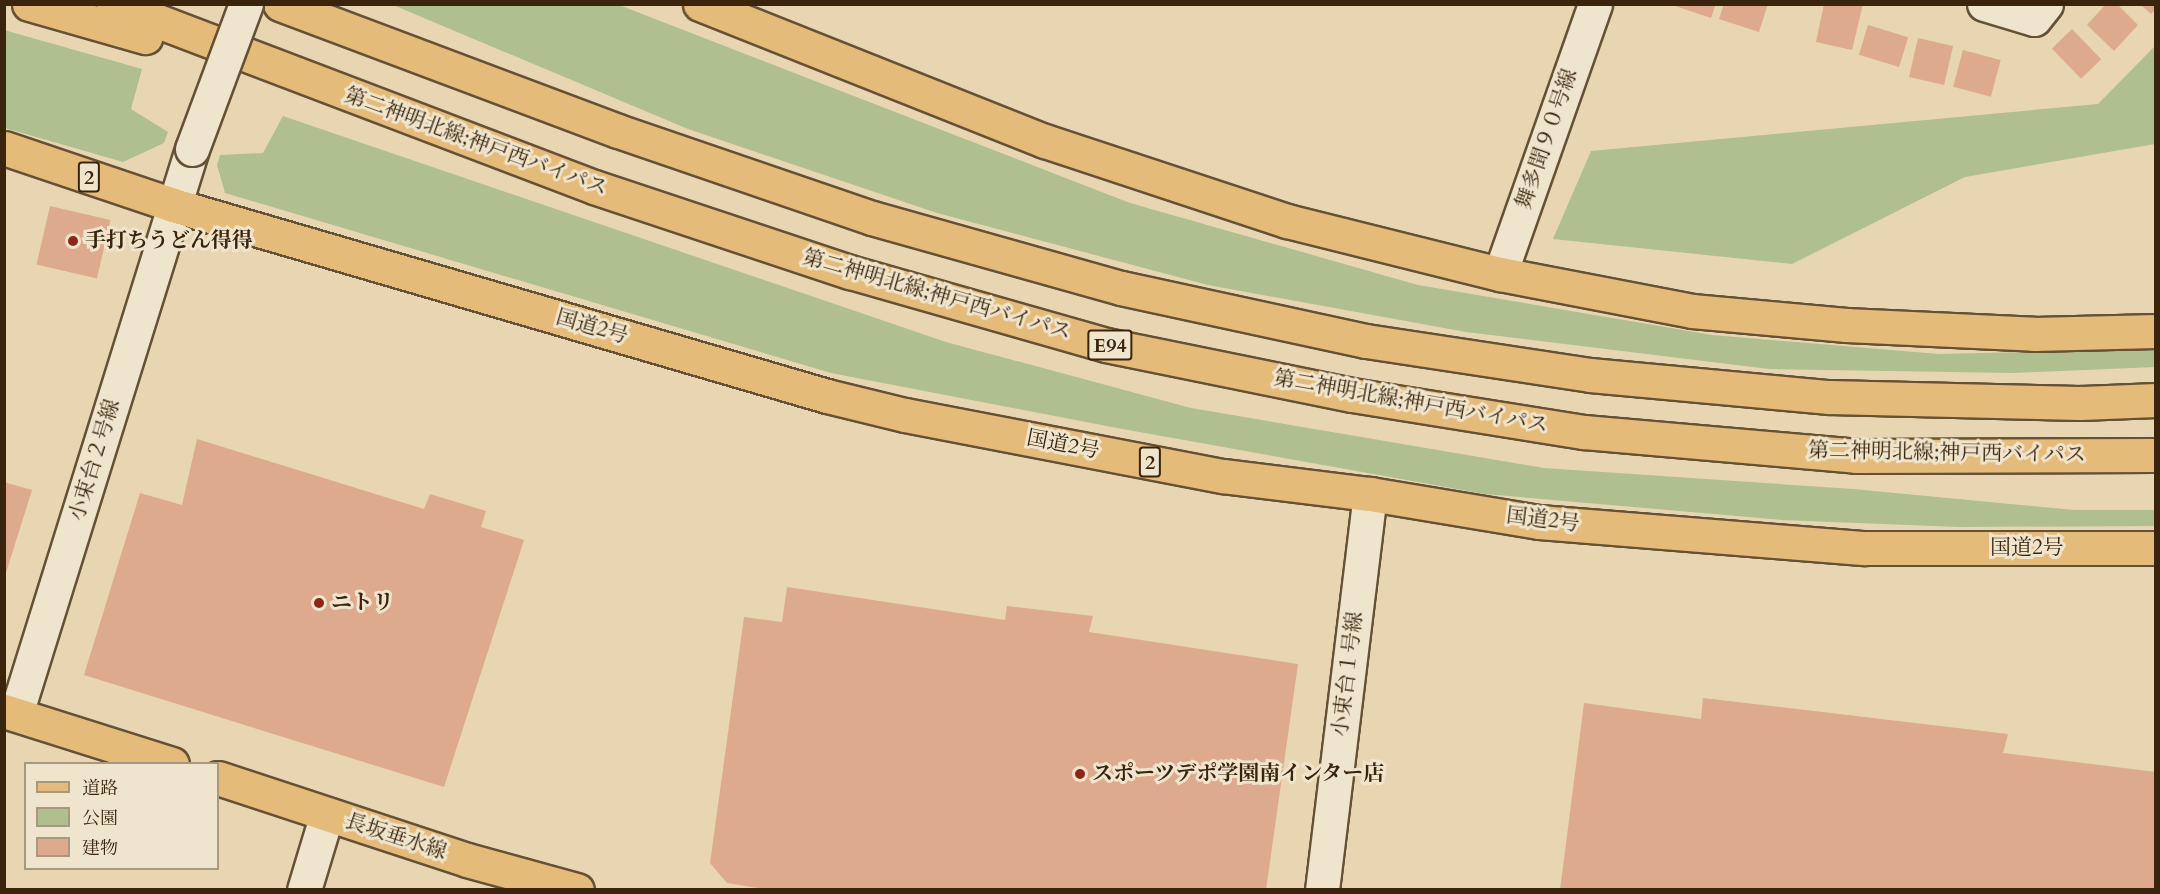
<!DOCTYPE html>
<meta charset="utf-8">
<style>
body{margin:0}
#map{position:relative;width:2160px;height:894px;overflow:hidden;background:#e7d6b1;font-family:Cardo,"Noto Serif JP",serif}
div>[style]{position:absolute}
.green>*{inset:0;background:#afbf90}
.building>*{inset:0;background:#deaa8d;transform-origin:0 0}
.roads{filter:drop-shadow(2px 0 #655135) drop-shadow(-2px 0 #655135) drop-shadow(0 2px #655135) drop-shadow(0 -2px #655135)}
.minor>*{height:33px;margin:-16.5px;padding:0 16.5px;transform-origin:16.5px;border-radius:16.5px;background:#efe4cc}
.major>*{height:33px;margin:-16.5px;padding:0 16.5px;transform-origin:16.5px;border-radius:16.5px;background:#e4bb78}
.highway>*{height:33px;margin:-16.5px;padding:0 16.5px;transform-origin:16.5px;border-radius:16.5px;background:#e4bb78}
.bridges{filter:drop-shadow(2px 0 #655135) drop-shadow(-2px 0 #655135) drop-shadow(0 2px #655135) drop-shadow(0 -2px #655135)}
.minor-bridge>*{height:33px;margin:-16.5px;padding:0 16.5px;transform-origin:16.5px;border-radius:16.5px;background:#efe4cc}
.dots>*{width:16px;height:16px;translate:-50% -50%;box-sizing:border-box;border:3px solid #efe4cc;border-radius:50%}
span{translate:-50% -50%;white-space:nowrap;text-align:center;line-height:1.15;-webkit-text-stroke:6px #efe4cc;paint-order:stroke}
.shield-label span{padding:2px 4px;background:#efe4cc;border:2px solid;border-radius:4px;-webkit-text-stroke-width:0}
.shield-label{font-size:20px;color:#3a250c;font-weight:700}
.street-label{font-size:21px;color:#3a250c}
.poi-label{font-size:21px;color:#3a250c;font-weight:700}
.left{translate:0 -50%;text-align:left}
.frame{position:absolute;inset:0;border:6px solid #3a250c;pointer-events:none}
.legend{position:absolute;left:24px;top:762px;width:195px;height:108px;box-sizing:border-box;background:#efe4cc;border:2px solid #a7987f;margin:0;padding:8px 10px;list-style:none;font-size:18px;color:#3a250c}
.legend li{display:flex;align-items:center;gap:12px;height:30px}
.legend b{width:30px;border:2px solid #a7987f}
</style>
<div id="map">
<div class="green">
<div style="clip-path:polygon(393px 5px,619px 5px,1130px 203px,1418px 285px,1712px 335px,1939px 354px,2155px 349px,2155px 367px,2013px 373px,1769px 369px,1466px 332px,1208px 285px,937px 213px,688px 129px)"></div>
<div style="clip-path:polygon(4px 30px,142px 69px,131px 109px,168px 132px,164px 143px,123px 162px,5px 128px)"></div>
<div style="clip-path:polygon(2155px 46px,2155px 144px,1965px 177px,1792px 264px,1553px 239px,1591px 151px,2098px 104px)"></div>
<div style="clip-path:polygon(283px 116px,946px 342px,1191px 408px,1544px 468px,1853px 489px,2074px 510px,2155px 510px,2155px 526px,1959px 527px,1782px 520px,1485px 494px,1117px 428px,831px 373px,225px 193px,217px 165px,220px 155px,263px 153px)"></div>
</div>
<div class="building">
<div style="clip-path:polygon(1669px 4px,1716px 4px,1711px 18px)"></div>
<div style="clip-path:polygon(1724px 4px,1768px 4px,1759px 32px,1719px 19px)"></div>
<div style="clip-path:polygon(1824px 4px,1863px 4px,1852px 50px,1816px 42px)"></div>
<div style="clip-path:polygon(2106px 4px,2117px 4px,2138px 25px,2114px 51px,2087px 25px)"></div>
<div style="clip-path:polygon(2141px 5px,2156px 5px,2156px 9px,2151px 14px)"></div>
<div style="left:1868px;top:25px;width:42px;height:31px;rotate:17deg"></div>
<div style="left:2072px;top:29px;width:42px;height:28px;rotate:46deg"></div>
<div style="left:1918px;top:38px;width:36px;height:40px;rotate:13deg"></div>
<div style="left:1963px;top:50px;width:39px;height:38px;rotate:15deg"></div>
<div style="left:50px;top:206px;width:62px;height:60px;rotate:13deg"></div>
<div style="clip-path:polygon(197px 439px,424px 509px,430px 494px,486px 511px,481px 527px,524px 540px,444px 787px,84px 675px,140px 493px,182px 505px)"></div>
<div style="clip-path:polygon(4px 482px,32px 490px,5px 576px,4px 576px)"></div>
<div style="clip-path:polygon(787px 587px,1005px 620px,1007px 606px,1093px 616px,1089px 632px,1298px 664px,1266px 890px,770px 890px,727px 883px,710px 863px,744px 617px,782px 622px)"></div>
<div style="clip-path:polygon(1703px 698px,2008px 734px,2003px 753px,2156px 772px,2156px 890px,1560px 890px,1584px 703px,1701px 719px)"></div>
</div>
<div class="roads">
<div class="minor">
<div style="left:1984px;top:4px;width:52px;rotate:16.7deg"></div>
<div style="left:2034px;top:19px;width:19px;rotate:-51deg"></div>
<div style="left:1500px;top:274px;width:286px;rotate:-70.6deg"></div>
<div style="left:16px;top:714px;width:592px;rotate:-72.7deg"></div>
<div style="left:304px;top:890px;width:79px;rotate:-73.2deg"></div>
<div style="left:1322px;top:890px;width:399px;rotate:-83.1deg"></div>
</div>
<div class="major">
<div style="left:4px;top:711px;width:176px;rotate:17.5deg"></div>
<div style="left:218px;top:778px;width:262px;rotate:18.2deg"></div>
<div style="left:467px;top:860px;width:114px;rotate:15.3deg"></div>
</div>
<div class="highway">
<div style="left:29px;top:4px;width:121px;rotate:15.9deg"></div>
<div style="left:113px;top:4px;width:515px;rotate:20.83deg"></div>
<div style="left:594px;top:187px;width:270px;rotate:18.4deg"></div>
<div style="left:850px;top:272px;width:266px;rotate:15.9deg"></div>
<div style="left:1106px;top:345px;width:251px;rotate:11.5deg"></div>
<div style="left:1352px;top:395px;width:235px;rotate:9.1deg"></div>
<div style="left:1584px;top:432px;width:273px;rotate:5deg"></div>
<div style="left:1856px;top:456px;width:300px;rotate:-0.2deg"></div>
<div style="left:280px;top:4px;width:361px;rotate:20.6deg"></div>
<div style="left:618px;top:131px;width:268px;rotate:18.9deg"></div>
<div style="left:872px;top:218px;width:259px;rotate:15.7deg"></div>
<div style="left:1121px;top:288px;width:251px;rotate:12.2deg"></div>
<div style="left:1366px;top:341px;width:227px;rotate:8.6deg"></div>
<div style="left:1590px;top:375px;width:240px;rotate:5.3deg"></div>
<div style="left:1829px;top:397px;width:250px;rotate:1.4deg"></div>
<div style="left:2079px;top:403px;width:77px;rotate:-2.2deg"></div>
<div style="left:700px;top:4px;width:371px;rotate:21.7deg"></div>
<div style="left:1045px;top:141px;width:255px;rotate:18.3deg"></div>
<div style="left:1287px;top:221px;width:219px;rotate:14deg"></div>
<div style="left:1500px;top:274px;width:196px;rotate:10.9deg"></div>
<div style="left:1692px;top:311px;width:155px;rotate:5.2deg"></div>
<div style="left:1846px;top:325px;width:188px;rotate:2.7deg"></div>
<div style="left:2034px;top:334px;width:122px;rotate:-1.4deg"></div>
<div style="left:4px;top:148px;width:178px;rotate:18.6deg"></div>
<div style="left:173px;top:205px;width:681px;rotate:16.28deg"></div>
<div style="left:827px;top:396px;width:80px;rotate:13.7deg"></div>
<div style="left:905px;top:415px;width:324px;rotate:10.9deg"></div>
<div style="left:1223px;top:476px;width:148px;rotate:7deg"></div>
<div style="left:1370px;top:494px;width:171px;rotate:9.4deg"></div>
<div style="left:1539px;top:522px;width:327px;rotate:4.6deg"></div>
<div style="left:1865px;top:548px;width:291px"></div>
</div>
</div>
<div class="bridges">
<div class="minor-bridge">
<div style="left:192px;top:149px;width:155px;rotate:-69.6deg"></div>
</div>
</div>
<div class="dots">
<div style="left:73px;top:241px;background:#8f2418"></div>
<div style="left:319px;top:603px;background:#8f2418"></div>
<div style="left:1080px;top:774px;background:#8f2418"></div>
</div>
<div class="shield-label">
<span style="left:89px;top:177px">2</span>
<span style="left:1110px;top:345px">E94</span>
<span style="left:1150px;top:462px">2</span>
</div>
<div class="street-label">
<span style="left:1547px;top:139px;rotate:-71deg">舞多聞９０号線</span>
<span style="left:476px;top:142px;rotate:20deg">第二神明北線;神戸西バイパス</span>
<span style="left:937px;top:295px;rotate:16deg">第二神明北線;神戸西バイパス</span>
<span style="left:592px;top:327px;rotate:16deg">国道2号</span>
<span style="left:1411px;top:402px;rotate:10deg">第二神明北線;神戸西バイパス</span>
<span style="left:1063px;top:445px;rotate:11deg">国道2号</span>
<span style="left:1947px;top:453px;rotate:1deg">第二神明北線;神戸西バイパス</span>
<span style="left:95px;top:460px;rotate:-73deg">小束台２号線</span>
<span style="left:1543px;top:520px;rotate:7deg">国道2号</span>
<span style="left:2027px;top:548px">国道2号</span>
<span style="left:1348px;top:674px;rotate:-83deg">小束台１号線</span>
<span style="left:396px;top:837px;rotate:18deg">長坂垂水線</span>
</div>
<div class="poi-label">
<span class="left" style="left:85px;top:241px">手打ちうどん得得</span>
<span class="left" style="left:331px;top:603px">ニトリ</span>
<span class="left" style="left:1092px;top:774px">スポーツデポ学園南インター店</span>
</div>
<div class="frame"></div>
<ul class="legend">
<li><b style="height:8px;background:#e4bb78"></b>道路</li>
<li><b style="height:16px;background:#afbf90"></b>公園</li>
<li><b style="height:16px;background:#deaa8d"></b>建物</li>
</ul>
</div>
